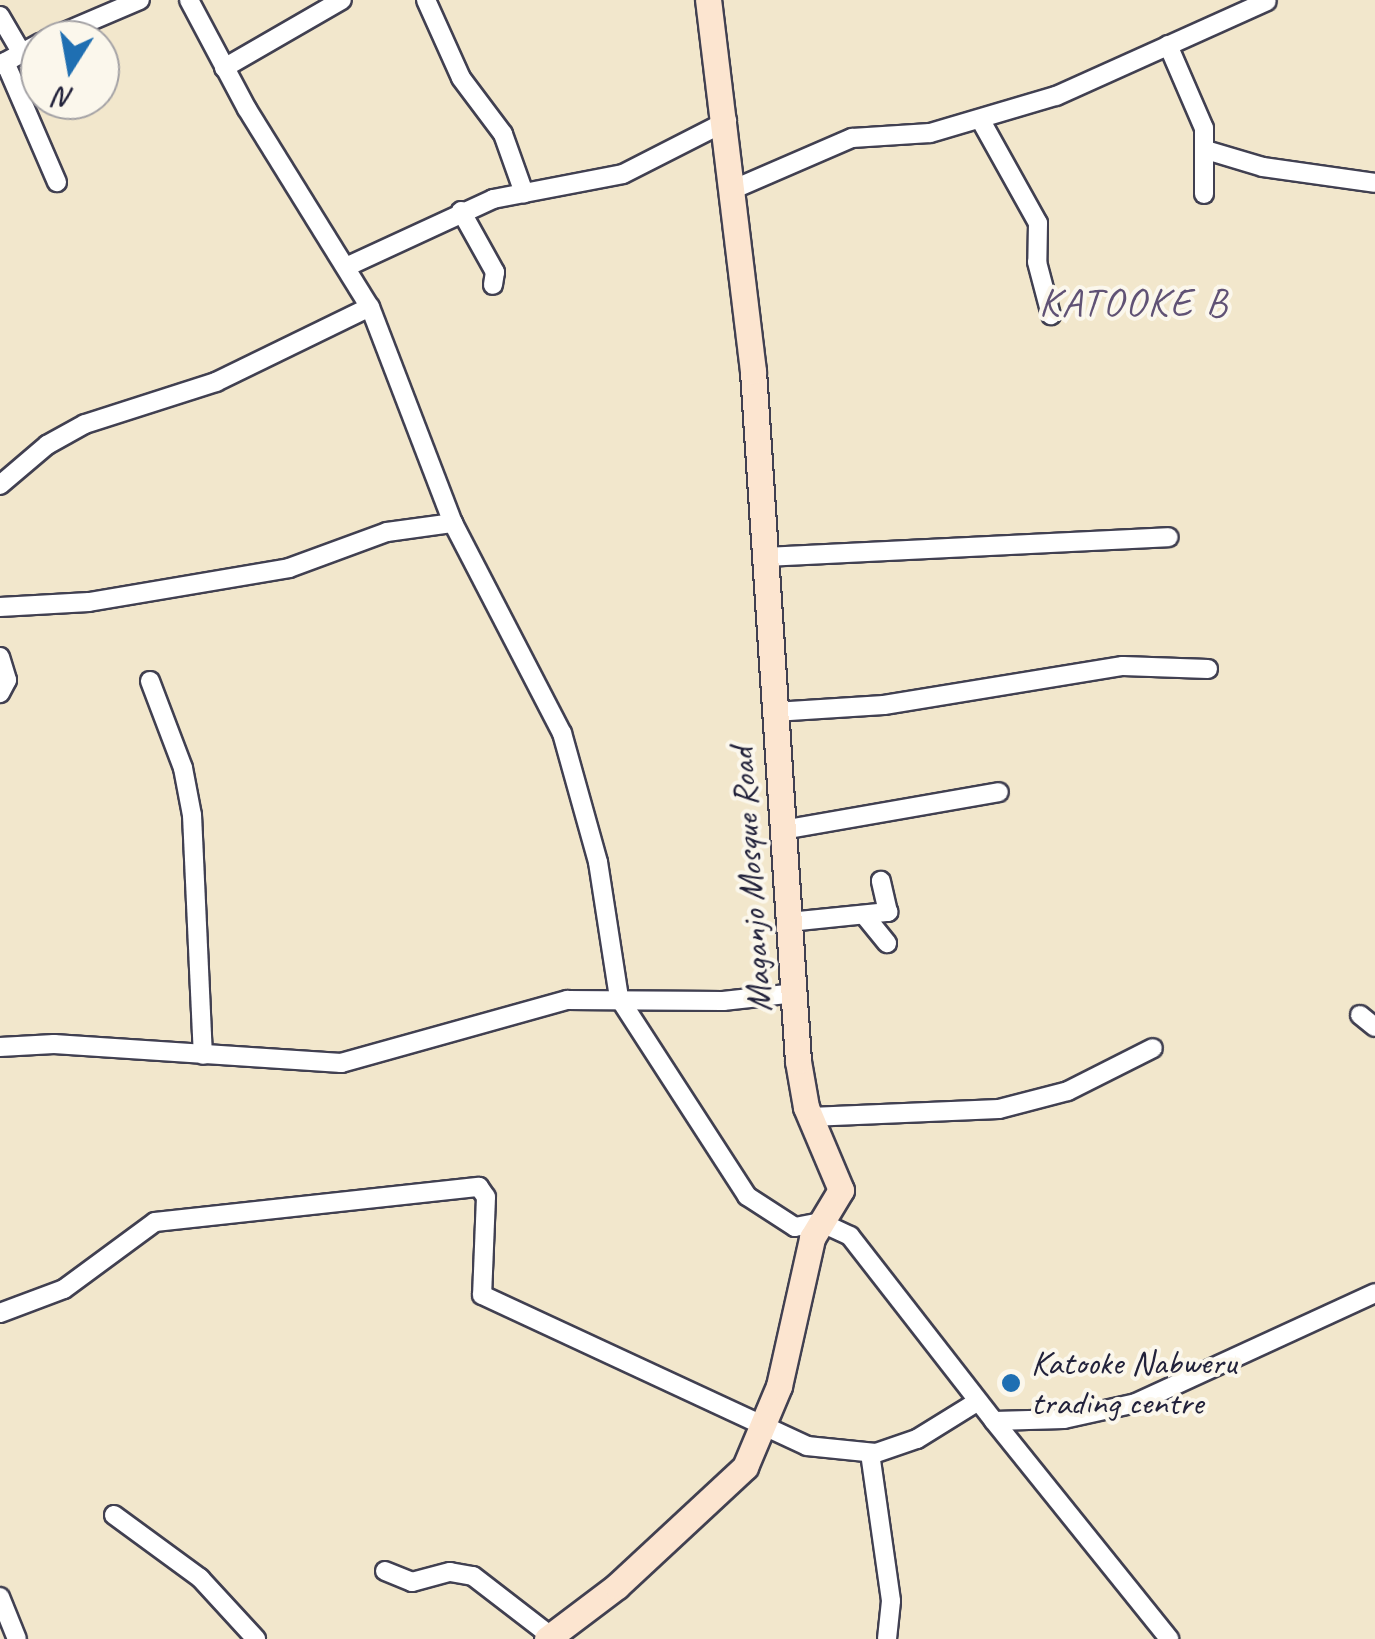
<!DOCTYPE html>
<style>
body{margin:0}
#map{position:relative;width:1375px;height:1639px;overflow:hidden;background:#f2e7cc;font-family:Caveat,sans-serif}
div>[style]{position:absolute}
.roads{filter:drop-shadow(2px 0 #414051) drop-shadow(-2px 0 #414051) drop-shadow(0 2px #414051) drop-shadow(0 -2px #414051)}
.street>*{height:18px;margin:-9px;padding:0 9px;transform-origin:9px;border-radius:9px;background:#fff}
.secondary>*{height:25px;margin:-12.5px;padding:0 12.5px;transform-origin:12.5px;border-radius:12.5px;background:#fce5d0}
.dots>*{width:28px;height:28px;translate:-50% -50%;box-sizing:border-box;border:5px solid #fbf7ec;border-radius:50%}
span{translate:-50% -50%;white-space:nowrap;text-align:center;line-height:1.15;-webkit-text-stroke:8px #fbf7ec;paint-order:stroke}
.street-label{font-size:35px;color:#22223b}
.poi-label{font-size:35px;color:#22223b}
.left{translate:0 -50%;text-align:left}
.quarter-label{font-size:40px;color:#605275;letter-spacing:2.5px}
.north{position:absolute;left:20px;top:20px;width:100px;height:100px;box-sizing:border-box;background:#fbf7ec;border:2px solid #a4a2a5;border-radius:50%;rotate:191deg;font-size:28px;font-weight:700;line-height:40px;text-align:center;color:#22223b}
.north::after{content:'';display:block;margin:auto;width:35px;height:45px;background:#1f6fb2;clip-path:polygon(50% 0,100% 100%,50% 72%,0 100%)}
</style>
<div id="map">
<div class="roads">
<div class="street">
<div style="left:189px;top:0;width:123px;rotate:62deg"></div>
<div style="left:247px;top:109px;width:233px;rotate:58.2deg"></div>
<div style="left:370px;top:307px;width:231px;rotate:69deg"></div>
<div style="left:453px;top:523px;width:237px;rotate:62.6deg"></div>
<div style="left:562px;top:733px;width:134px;rotate:74.4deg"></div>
<div style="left:598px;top:862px;width:138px;rotate:81.2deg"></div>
<div style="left:619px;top:998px;width:236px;rotate:57.1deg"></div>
<div style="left:747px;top:1196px;width:57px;rotate:32.9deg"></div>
<div style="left:795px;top:1227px;width:25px;rotate:-11deg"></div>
<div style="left:820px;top:1222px;width:33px;rotate:25deg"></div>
<div style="left:850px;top:1236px;width:234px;rotate:52.1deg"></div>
<div style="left:994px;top:1421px;width:70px;rotate:-1.6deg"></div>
<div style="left:1064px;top:1419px;width:74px;rotate:-12.5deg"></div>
<div style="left:1136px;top:1403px;width:263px;rotate:-24.7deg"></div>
<div style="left:426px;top:0;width:85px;rotate:65.8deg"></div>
<div style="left:461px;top:78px;width:70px;rotate:53.1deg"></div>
<div style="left:503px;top:134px;width:63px;rotate:70.4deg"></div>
<div style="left:0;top:16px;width:42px;rotate:59.7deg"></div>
<div style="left:46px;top:40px;width:102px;rotate:-23.1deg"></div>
<div style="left:1168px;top:45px;width:90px;rotate:66.6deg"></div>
<div style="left:1204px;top:128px;width:66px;rotate:90deg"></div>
<div style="left:5px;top:62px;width:131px;rotate:66.6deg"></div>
<div style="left:0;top:65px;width:46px;rotate:-28.8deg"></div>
<div style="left:224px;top:68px;width:136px;rotate:-30deg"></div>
<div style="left:980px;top:119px;width:119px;rotate:60.9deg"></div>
<div style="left:1038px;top:223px;width:39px;rotate:91deg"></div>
<div style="left:1037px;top:262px;width:55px;rotate:75.2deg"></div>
<div style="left:1206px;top:150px;width:59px;rotate:16.6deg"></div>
<div style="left:1263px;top:167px;width:113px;rotate:8.1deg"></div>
<div style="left:734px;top:189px;width:129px;rotate:-23.4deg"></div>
<div style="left:852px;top:138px;width:78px;rotate:-3.7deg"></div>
<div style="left:930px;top:133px;width:131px;rotate:-16.4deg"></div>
<div style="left:1056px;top:96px;width:231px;rotate:-24.2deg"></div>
<div style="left:461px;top:211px;width:70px;rotate:60.9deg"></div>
<div style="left:495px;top:272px;width:13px;rotate:99deg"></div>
<div style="left:346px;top:267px;width:162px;rotate:-24.8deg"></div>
<div style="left:493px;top:199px;width:132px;rotate:-10.9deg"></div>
<div style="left:623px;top:174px;width:117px;rotate:-27deg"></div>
<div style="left:0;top:485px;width:62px;rotate:-40.4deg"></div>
<div style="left:47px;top:445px;width:43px;rotate:-28.9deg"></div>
<div style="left:85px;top:424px;width:138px;rotate:-17.8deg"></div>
<div style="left:216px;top:382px;width:171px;rotate:-26deg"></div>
<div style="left:764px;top:557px;width:405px;rotate:-2.8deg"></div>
<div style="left:0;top:607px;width:89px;rotate:-3.2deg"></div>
<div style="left:89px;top:602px;width:203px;rotate:-9.6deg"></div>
<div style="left:289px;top:568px;width:104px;rotate:-20.2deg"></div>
<div style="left:387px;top:532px;width:67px;rotate:-7.8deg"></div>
<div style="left:0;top:657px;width:24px;rotate:73deg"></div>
<div style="left:7px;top:680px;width:15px;rotate:118deg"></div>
<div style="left:150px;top:681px;width:93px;rotate:69.2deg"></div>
<div style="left:183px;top:768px;width:48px;rotate:79.2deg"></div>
<div style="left:192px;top:815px;width:240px;rotate:87.4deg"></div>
<div style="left:774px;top:712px;width:110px;rotate:-3.6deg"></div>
<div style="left:884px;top:705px;width:242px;rotate:-9.3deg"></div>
<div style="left:1123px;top:666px;width:85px;rotate:2deg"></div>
<div style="left:782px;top:830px;width:220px;rotate:-9.9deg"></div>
<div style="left:865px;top:916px;width:35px;rotate:51deg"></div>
<div style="left:789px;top:922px;width:100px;rotate:-5.8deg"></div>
<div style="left:888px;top:912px;width:32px;rotate:-103deg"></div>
<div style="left:1360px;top:1015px;width:19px;rotate:39deg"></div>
<div style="left:0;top:1047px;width:54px;rotate:-3.2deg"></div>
<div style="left:54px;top:1044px;width:288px;rotate:3.8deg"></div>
<div style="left:341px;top:1063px;width:235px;rotate:-15.6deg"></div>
<div style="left:567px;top:1000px;width:156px;rotate:0.4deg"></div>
<div style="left:723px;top:1001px;width:73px;rotate:-6.3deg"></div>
<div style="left:810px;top:1117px;width:189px;rotate:-2.4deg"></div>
<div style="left:999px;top:1109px;width:71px;rotate:-14.6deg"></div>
<div style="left:1068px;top:1091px;width:95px;rotate:-26.8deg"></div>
<div style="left:0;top:1313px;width:68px;rotate:-20.6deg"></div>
<div style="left:64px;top:1289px;width:113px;rotate:-36.4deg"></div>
<div style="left:155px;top:1222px;width:326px;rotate:-6.2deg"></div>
<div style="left:479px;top:1187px;width:12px;rotate:55deg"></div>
<div style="left:486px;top:1197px;width:98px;rotate:92.3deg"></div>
<div style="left:482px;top:1295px;width:358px;rotate:24.9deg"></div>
<div style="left:807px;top:1446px;width:69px;rotate:5.8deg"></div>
<div style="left:876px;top:1453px;width:43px;rotate:-18.9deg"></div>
<div style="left:917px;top:1439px;width:70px;rotate:-31.7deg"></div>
<div style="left:994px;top:1421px;width:280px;rotate:51.2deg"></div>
<div style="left:870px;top:1453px;width:149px;rotate:81.9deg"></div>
<div style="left:891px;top:1601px;width:38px;rotate:96deg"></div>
<div style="left:114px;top:1515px;width:107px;rotate:36.2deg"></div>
<div style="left:200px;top:1578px;width:83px;rotate:47.4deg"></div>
<div style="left:385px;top:1571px;width:29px;rotate:22deg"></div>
<div style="left:412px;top:1582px;width:39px;rotate:-15deg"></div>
<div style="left:450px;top:1572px;width:23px;rotate:10deg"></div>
<div style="left:473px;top:1576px;width:98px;rotate:37.6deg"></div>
<div style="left:0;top:1597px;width:45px;rotate:68deg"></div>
</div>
<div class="secondary">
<div style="left:547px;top:1639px;width:88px;rotate:-37.1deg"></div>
<div style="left:617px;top:1586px;width:175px;rotate:-42.9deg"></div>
<div style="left:745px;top:1467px;width:88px;rotate:-67.2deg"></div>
<div style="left:779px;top:1386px;width:152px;rotate:-77.4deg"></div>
<div style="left:812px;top:1238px;width:56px;rotate:-58.9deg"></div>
<div style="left:841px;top:1190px;width:90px;rotate:-112.9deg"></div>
<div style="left:806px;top:1107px;width:47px;rotate:-99.9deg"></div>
<div style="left:798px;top:1061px;width:691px;rotate:-93.73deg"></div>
<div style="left:753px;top:371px;width:374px;rotate:-96.9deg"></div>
</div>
</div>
<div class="dots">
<div style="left:1011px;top:1383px;background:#1f6fb2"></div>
</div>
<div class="street-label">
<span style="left:751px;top:880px;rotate:-94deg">Maganjo Mosque Road</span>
</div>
<div class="poi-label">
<span class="left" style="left:1031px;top:1383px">Katooke Nabweru<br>trading centre</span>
</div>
<div class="quarter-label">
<span style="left:1134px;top:302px">KATOOKE B</span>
</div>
<div class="north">N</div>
</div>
